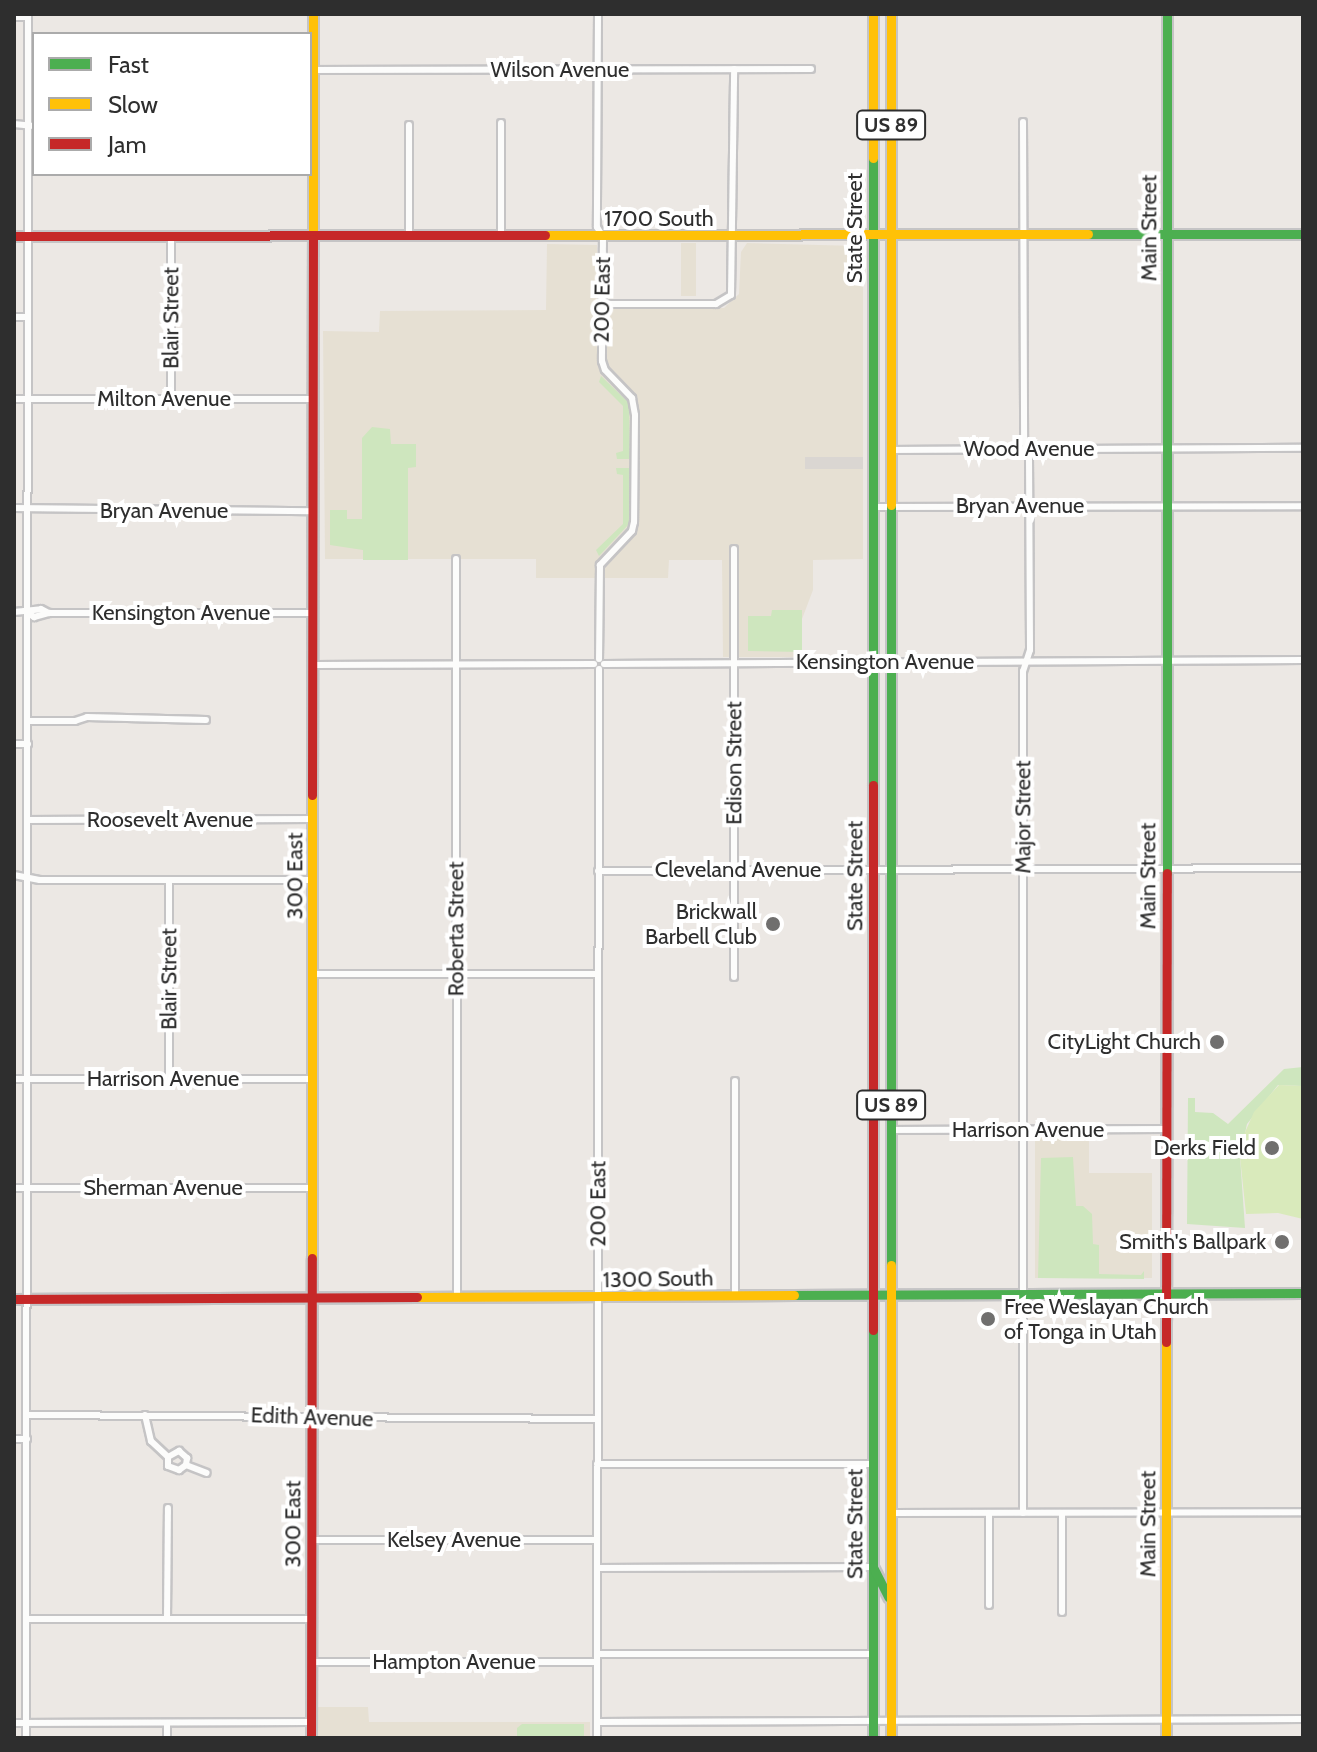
<!DOCTYPE html>
<style>
body{margin:0}
#map{position:relative;width:1317px;height:1752px;overflow:hidden;background:#ece8e4;font-family:Cabin,sans-serif}
div>[style]{position:absolute}
.education>*{inset:0;background:#e6e0d3;transform-origin:0 0}
.green>*{inset:0;background:#cee6be}
.pitch>*{inset:0;background:#d9eabb}
.plaza>*{inset:0;background:#dad6d2;transform-origin:0 0}
.roads{filter:drop-shadow(2px 0 #c5c4c5) drop-shadow(-2px 0 #c5c4c5) drop-shadow(0 2px #c5c4c5) drop-shadow(0 -2px #c5c4c5)}
.street>*{height:6px;margin:-3px;padding:0 3px;transform-origin:3px;border-radius:3px;background:#fcfcfb}
.fast>*{height:9px;margin:-4.5px;padding:0 4.5px;transform-origin:4.5px;border-radius:4.5px;background:#4caf50}
.slow>*{height:9px;margin:-4.5px;padding:0 4.5px;transform-origin:4.5px;border-radius:4.5px;background:#ffc107}
.jam>*{height:9px;margin:-4.5px;padding:0 4.5px;transform-origin:4.5px;border-radius:4.5px;background:#c62828}
.dots>*{width:22px;height:22px;translate:-50% -50%;box-sizing:border-box;border:4px solid #fff;border-radius:50%}
span{translate:-50% -50%;white-space:nowrap;text-align:center;line-height:1.15;-webkit-text-stroke:8px #fff;paint-order:stroke}
.shield-label span{padding:2px 6px;background:#fff;border:2px solid;border-radius:6px;-webkit-text-stroke-width:0}
.shield-label{font-size:20px;color:#2e2e2e;font-weight:700}
.street-label{font-size:22px;color:#2e2e2e}
.poi-label{font-size:22px;color:#2e2e2e}
.right{translate:-100% -50%;text-align:right}
.left{translate:0 -50%;text-align:left}
.frame{position:absolute;inset:0;border:16px solid #2e2e2e;pointer-events:none}
.legend{position:absolute;left:32px;top:32px;width:280px;height:144px;box-sizing:border-box;background:#fff;border:2px solid #ababab;margin:0;padding:10px 14px;list-style:none;font-size:24px;color:#2e2e2e}
.legend li{display:flex;align-items:center;gap:16px;height:40px}
.legend b{width:40px;border:2px solid #ababab}
</style>
<div id="map">
<div class="education">
<div style="left:681px;top:243px;width:15px;height:53px"></div>
<div style="clip-path:polygon(747px 243px,858px 246px,863px 249px,863px 559px,813px 560px,813px 590px,802px 619px,802px 657px,723px 657px,722px 560px,669px 560px,668px 578px,536px 578px,536px 559px,325px 559px,323px 331px,379px 332px,380px 311px,546px 310px,547px 244px,597px 245px,598px 309px,724px 308px,739px 294px,741px 252px)"></div>
<div style="clip-path:polygon(1035px 1134px,1089px 1134px,1089px 1173px,1152px 1173px,1152px 1278px,1035px 1278px)"></div>
<div style="clip-path:polygon(318px 1707px,368px 1707px,369px 1722px,590px 1722px,590px 1738px,318px 1738px)"></div>
</div>
<div class="green">
<div style="clip-path:polygon(601px 376px,629px 403px,630px 459px,617px 459px,616px 453px,623px 451px,623px 406px,599px 382px)"></div>
<div style="clip-path:polygon(372px 427px,390px 429px,391px 444px,416px 444px,416px 467px,408px 468px,408px 560px,363px 560px,363px 550px,330px 545px,330px 510px,347px 510px,347px 519px,362px 519px,362px 438px)"></div>
<div style="clip-path:polygon(616px 468px,630px 468px,629px 524px,599px 556px,596px 550px,623px 524px,623px 475px,617px 474px)"></div>
<div style="clip-path:polygon(772px 610px,802px 610px,802px 652px,748px 651px,748px 616px,771px 616px)"></div>
<div style="clip-path:polygon(1303px 1067px,1303px 1086px,1278px 1085px,1247px 1124px,1240px 1157px,1245px 1228px,1187px 1224px,1188px 1098px,1195px 1098px,1195px 1112px,1213px 1113px,1228px 1124px,1284px 1069px)"></div>
<div style="clip-path:polygon(1073px 1157px,1076px 1206px,1083px 1206px,1092px 1214px,1093px 1244px,1099px 1245px,1099px 1274px,1141px 1275px,1144px 1271px,1144px 1279px,1038px 1278px,1041px 1158px)"></div>
<div style="clip-path:polygon(522px 1724px,584px 1724px,584px 1738px,517px 1738px,517px 1728px)"></div>
</div>
<div class="pitch">
<div style="clip-path:polygon(1279px 1085px,1303px 1086px,1303px 1219px,1278px 1213px,1246px 1214px,1240px 1157px,1242px 1139px,1254px 1112px)"></div>
</div>
<div class="plaza">
<div style="left:805px;top:457px;width:58px;height:12px"></div>
</div>
<div class="roads">
<div class="street">
<div style="left:598px;top:14px;width:213px;rotate:90.3deg"></div>
<div style="left:597px;top:227px;width:12px;rotate:59deg"></div>
<div style="left:603px;top:237px;width:124px;rotate:90.5deg"></div>
<div style="left:602px;top:361px;width:9px;rotate:72deg"></div>
<div style="left:605px;top:370px;width:39px;rotate:46deg"></div>
<div style="left:632px;top:398px;width:17px;rotate:80deg"></div>
<div style="left:635px;top:415px;width:107px;rotate:90.5deg"></div>
<div style="left:634px;top:522px;width:9px;rotate:103deg"></div>
<div style="left:632px;top:531px;width:47px;rotate:133.3deg"></div>
<div style="left:600px;top:565px;width:94px;rotate:90.6deg"></div>
<div style="left:14px;top:17px;width:14px"></div>
<div style="left:310px;top:70px;width:501px;rotate:-0.11deg"></div>
<div style="left:1023px;top:122px;width:319px;rotate:89.8deg"></div>
<div style="left:1024px;top:441px;width:16px;rotate:72deg"></div>
<div style="left:1029px;top:456px;width:194px;rotate:89.7deg"></div>
<div style="left:1030px;top:650px;width:22px;rotate:108deg"></div>
<div style="left:1023px;top:671px;width:842px;rotate:90deg"></div>
<div style="left:14px;top:124px;width:20px;rotate:6deg"></div>
<div style="left:171px;top:236px;width:163px;rotate:90deg"></div>
<div style="left:409px;top:236px;width:111px;rotate:-90deg"></div>
<div style="left:501px;top:237px;width:114px;rotate:-90deg"></div>
<div style="left:602px;top:304px;width:114px"></div>
<div style="left:716px;top:304px;width:17px;rotate:-31deg"></div>
<div style="left:731px;top:295px;width:226px;rotate:-89.2deg"></div>
<div style="left:14px;top:317px;width:13px"></div>
<div style="left:14px;top:399px;width:299px"></div>
<div style="left:891px;top:450px;width:412px;rotate:-0.3deg"></div>
<div style="left:873px;top:507px;width:430px;rotate:-0.1deg"></div>
<div style="left:14px;top:508px;width:299px;rotate:0.6deg"></div>
<div style="left:456px;top:559px;width:739px;rotate:89.92deg"></div>
<div style="left:14px;top:612px;width:27px;rotate:-6deg"></div>
<div style="left:41px;top:609px;width:9px;rotate:27deg"></div>
<div style="left:49px;top:613px;width:264px"></div>
<div style="left:27px;top:612px;width:9px;rotate:36deg"></div>
<div style="left:34px;top:617px;width:16px;rotate:-15deg"></div>
<div style="left:604px;top:664px;width:699px;rotate:-0.33deg"></div>
<div style="left:313px;top:665px;width:281px;rotate:-0.2deg"></div>
<div style="left:28px;top:721px;width:47px"></div>
<div style="left:75px;top:721px;width:13px;rotate:-18deg"></div>
<div style="left:87px;top:717px;width:119px;rotate:1.4deg"></div>
<div style="left:14px;top:744px;width:14px"></div>
<div style="left:28px;top:820px;width:285px;rotate:-0.2deg"></div>
<div style="left:598px;top:871px;width:705px;rotate:-0.24deg"></div>
<div style="left:14px;top:875px;width:26px;rotate:11deg"></div>
<div style="left:40px;top:880px;width:273px"></div>
<div style="left:313px;top:974px;width:285px"></div>
<div style="left:734px;top:977px;width:428px;rotate:-90deg"></div>
<div style="left:14px;top:1079px;width:299px"></div>
<div style="left:169px;top:1079px;width:199px;rotate:-90deg"></div>
<div style="left:735px;top:1081px;width:215px;rotate:90deg"></div>
<div style="left:890px;top:1130px;width:276px;rotate:-0.2deg"></div>
<div style="left:14px;top:1188px;width:298px"></div>
<div style="left:27px;top:1415px;width:570px;rotate:0.4deg"></div>
<div style="left:145px;top:1415px;width:27px;rotate:77deg"></div>
<div style="left:151px;top:1441px;width:23px;rotate:43deg"></div>
<div style="left:168px;top:1457px;width:9px;rotate:90deg"></div>
<div style="left:168px;top:1466px;width:12px;rotate:20deg"></div>
<div style="left:179px;top:1470px;width:9px;rotate:-36deg"></div>
<div style="left:14px;top:1439px;width:13px"></div>
<div style="left:168px;top:1457px;width:13px;rotate:-29deg"></div>
<div style="left:179px;top:1451px;width:11px;rotate:41deg"></div>
<div style="left:187px;top:1458px;width:7px;rotate:98deg"></div>
<div style="left:597px;top:1464px;width:277px"></div>
<div style="left:186px;top:1465px;width:22px;rotate:21deg"></div>
<div style="left:891px;top:1513px;width:412px;rotate:-0.1deg"></div>
<div style="left:989px;top:1513px;width:92px;rotate:90deg"></div>
<div style="left:1062px;top:1513px;width:99px;rotate:90deg"></div>
<div style="left:311px;top:1540px;width:286px"></div>
<div style="left:597px;top:1568px;width:276px;rotate:-0.2deg"></div>
<div style="left:26px;top:1619px;width:285px"></div>
<div style="left:167px;top:1619px;width:111px;rotate:-89.5deg"></div>
<div style="left:597px;top:1654px;width:276px"></div>
<div style="left:311px;top:1662px;width:286px"></div>
<div style="left:597px;top:1722px;width:706px;rotate:-0.24deg"></div>
<div style="left:14px;top:1723px;width:297px;rotate:-0.2deg"></div>
<div style="left:167px;top:1723px;width:15px;rotate:90deg"></div>
<div style="left:26px;top:1738px;width:1724px;rotate:-89.93deg"></div>
<div style="left:597px;top:1738px;width:1069px;rotate:-89.89deg"></div>
</div>
<div class="fast">
<div style="left:873px;top:158px;width:627px;rotate:90deg"></div>
<div style="left:1088px;top:234px;width:215px"></div>
<div style="left:891px;top:505px;width:760px;rotate:90deg"></div>
<div style="left:1167px;top:873px;width:859px;rotate:-90deg"></div>
<div style="left:794px;top:1295px;width:509px;rotate:-0.23deg"></div>
<div style="left:873px;top:1330px;width:408px;rotate:90deg"></div>
<div style="left:873px;top:1567px;width:34px;rotate:63deg"></div>
</div>
<div class="slow">
<div style="left:873px;top:14px;width:144px;rotate:90deg"></div>
<div style="left:891px;top:14px;width:491px;rotate:90deg"></div>
<div style="left:545px;top:235px;width:543px;rotate:-0.11deg"></div>
<div style="left:313px;top:239px;width:225px;rotate:-90deg"></div>
<div style="left:312px;top:1258px;width:463px;rotate:-90deg"></div>
<div style="left:891px;top:1265px;width:473px;rotate:90deg"></div>
<div style="left:417px;top:1297px;width:377px;rotate:-0.3deg"></div>
<div style="left:1166px;top:1738px;width:396px;rotate:-90deg"></div>
</div>
<div class="jam">
<div style="left:14px;top:236px;width:531px;rotate:-0.11deg"></div>
<div style="left:873px;top:785px;width:545px;rotate:90deg"></div>
<div style="left:312px;top:795px;width:556px;rotate:-89.9deg"></div>
<div style="left:14px;top:1299px;width:403px;rotate:-0.3deg"></div>
<div style="left:1166px;top:1342px;width:469px;rotate:-89.9deg"></div>
<div style="left:311px;top:1738px;width:480px;rotate:-89.9deg"></div>
</div>
</div>
<div class="dots">
<div style="left:773px;top:924px;background:#706f6e"></div>
<div style="left:1217px;top:1042px;background:#706f6e"></div>
<div style="left:1272px;top:1148px;background:#706f6e"></div>
<div style="left:1282px;top:1242px;background:#706f6e"></div>
<div style="left:988px;top:1319px;background:#706f6e"></div>
</div>
<div class="shield-label">
<span style="left:891px;top:125px">US 89</span>
<span style="left:891px;top:1105px">US 89</span>
</div>
<div class="street-label">
<span style="left:560px;top:70px">Wilson Avenue</span>
<span style="left:659px;top:219px">1700 South</span>
<span style="left:855px;top:228px;rotate:-90deg">State Street</span>
<span style="left:1149px;top:228px;rotate:-90deg">Main Street</span>
<span style="left:602px;top:300px;rotate:-89deg">200 East</span>
<span style="left:171px;top:318px;rotate:-90deg">Blair Street</span>
<span style="left:164px;top:399px">Milton Avenue</span>
<span style="left:1029px;top:449px">Wood Avenue</span>
<span style="left:1020px;top:506px">Bryan Avenue</span>
<span style="left:164px;top:511px">Bryan Avenue</span>
<span style="left:181px;top:613px">Kensington Avenue</span>
<span style="left:885px;top:662px">Kensington Avenue</span>
<span style="left:734px;top:763px;rotate:-90deg">Edison Street</span>
<span style="left:1023px;top:817px;rotate:-90deg">Major Street</span>
<span style="left:170px;top:820px">Roosevelt Avenue</span>
<span style="left:738px;top:870px">Cleveland Avenue</span>
<span style="left:295px;top:876px;rotate:-90deg">300 East</span>
<span style="left:855px;top:876px;rotate:-90deg">State Street</span>
<span style="left:1148px;top:876px;rotate:-90deg">Main Street</span>
<span style="left:456px;top:929px;rotate:-90deg">Roberta Street</span>
<span style="left:169px;top:979px;rotate:-90deg">Blair Street</span>
<span style="left:163px;top:1079px">Harrison Avenue</span>
<span style="left:1028px;top:1130px">Harrison Avenue</span>
<span style="left:163px;top:1188px">Sherman Avenue</span>
<span style="left:598px;top:1204px;rotate:-90deg">200 East</span>
<span style="left:658px;top:1279px;rotate:-1deg">1300 South</span>
<span style="left:312px;top:1417px;rotate:2deg">Edith Avenue</span>
<span style="left:293px;top:1524px;rotate:-90deg">300 East</span>
<span style="left:855px;top:1524px;rotate:-90deg">State Street</span>
<span style="left:1148px;top:1524px;rotate:-90deg">Main Street</span>
<span style="left:454px;top:1540px">Kelsey Avenue</span>
<span style="left:454px;top:1662px">Hampton Avenue</span>
</div>
<div class="poi-label">
<span class="right" style="left:757px;top:924px">Brickwall<br>Barbell Club</span>
<span class="right" style="left:1201px;top:1042px">CityLight Church</span>
<span class="right" style="left:1256px;top:1148px">Derks Field</span>
<span class="right" style="left:1266px;top:1242px">Smith's Ballpark</span>
<span class="left" style="left:1004px;top:1319px">Free Weslayan Church<br>of Tonga in Utah</span>
</div>
<div class="frame"></div>
<ul class="legend">
<li><b style="height:10px;background:#4caf50"></b>Fast</li>
<li><b style="height:10px;background:#ffc107"></b>Slow</li>
<li><b style="height:10px;background:#c62828"></b>Jam</li>
</ul>
</div>
